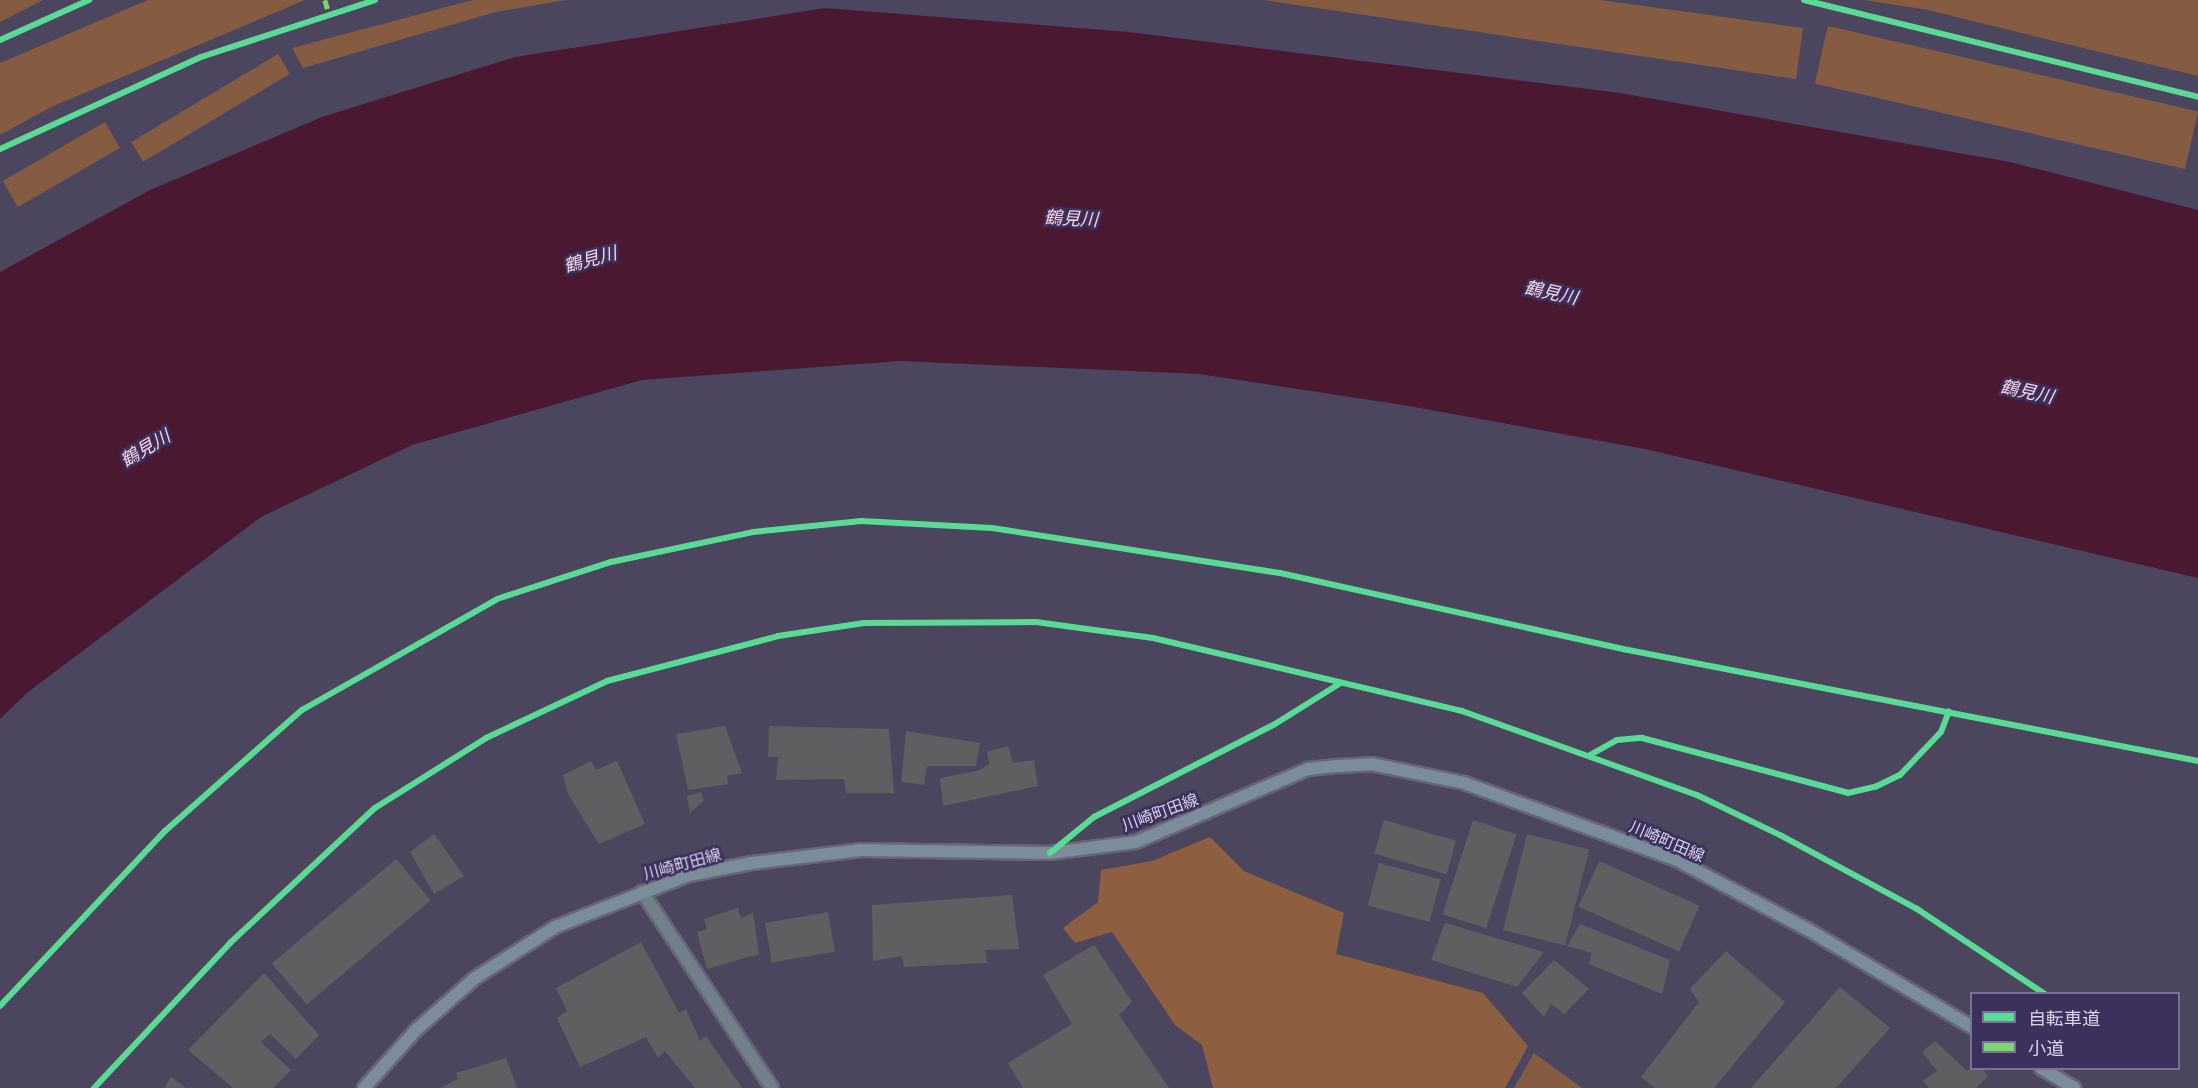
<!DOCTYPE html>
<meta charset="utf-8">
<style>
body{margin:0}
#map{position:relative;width:2198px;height:1088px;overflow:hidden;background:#4b465e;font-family:Lato,"Noto Sans JP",sans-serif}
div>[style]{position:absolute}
.green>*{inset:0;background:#855c42;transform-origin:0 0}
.forest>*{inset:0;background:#8e5e41}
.water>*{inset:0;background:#4b1832}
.building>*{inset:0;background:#5f5f61;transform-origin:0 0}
.roads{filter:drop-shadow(2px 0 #686479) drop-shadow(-2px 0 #686479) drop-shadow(0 2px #686479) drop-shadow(0 -2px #686479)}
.minor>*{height:12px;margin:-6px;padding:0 6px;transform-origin:6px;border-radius:6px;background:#72808b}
.secondary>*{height:12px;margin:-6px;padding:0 6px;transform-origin:6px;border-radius:6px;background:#7b8c9a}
.quiet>*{height:4.5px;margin-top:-2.25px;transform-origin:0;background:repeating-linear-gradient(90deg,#7fd670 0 9px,transparent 0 13.5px)}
.cycleway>*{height:6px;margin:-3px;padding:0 3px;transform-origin:3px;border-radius:3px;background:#5adb95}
span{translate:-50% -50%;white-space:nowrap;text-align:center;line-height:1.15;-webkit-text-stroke:5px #3c305c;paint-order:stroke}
.street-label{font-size:16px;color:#d9d3ef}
.water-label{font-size:18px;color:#fad3e1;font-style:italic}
.legend{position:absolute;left:1970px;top:992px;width:210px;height:78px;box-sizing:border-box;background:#3c305c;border:2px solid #7b7197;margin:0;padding:8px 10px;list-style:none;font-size:18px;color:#d9d3ef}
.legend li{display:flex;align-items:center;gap:12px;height:30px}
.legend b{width:30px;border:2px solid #7b7197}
</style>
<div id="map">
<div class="green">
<div style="clip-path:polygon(0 0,43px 0,0 22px)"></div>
<div style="clip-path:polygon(148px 0,305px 0,51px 107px,0 135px,0 63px)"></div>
<div style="clip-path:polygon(473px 0,566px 0,496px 12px,303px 68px,292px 48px)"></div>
<div style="clip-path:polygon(1263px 0,1600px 0,1803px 28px,1796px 79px)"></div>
<div style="clip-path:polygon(1864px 0,2198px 0,2198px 76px,1928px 10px)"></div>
<div style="left:1828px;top:26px;width:380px;height:59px;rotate:13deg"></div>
<div style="left:278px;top:54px;width:23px;height:171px;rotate:59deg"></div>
<div style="left:105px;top:122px;width:30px;height:118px;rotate:60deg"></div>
<div style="clip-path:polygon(1534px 1053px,1582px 1088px,1514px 1088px)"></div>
</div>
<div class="forest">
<div style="clip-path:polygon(1210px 837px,1244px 871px,1344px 913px,1336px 954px,1483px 993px,1528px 1046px,1505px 1088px,1213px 1088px,1202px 1045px,1175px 1025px,1112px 932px,1075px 943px,1063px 928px,1098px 902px,1101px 870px,1152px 861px)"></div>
</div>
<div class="water">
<div style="clip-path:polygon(825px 8px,1129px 32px,1620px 93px,2010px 162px,2198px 210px,2198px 578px,1645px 449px,1403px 405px,1199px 374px,900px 361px,642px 380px,412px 445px,261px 517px,28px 692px,0 719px,0 272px,150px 190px,322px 117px,515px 57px)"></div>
</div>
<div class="building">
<div style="clip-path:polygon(725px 726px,742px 773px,727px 776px,728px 784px,688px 790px,676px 734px)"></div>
<div style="clip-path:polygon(769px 726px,889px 729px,894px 793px,846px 793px,844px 779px,776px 780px,778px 757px,768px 757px)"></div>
<div style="clip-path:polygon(906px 731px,980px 743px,976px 766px,927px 766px,924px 785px,901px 782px)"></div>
<div style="clip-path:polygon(1008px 746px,1013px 763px,1034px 760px,1038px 786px,943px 806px,940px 778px,980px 770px,989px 764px,987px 752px)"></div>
<div style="clip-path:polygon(591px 761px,596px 770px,617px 761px,645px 824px,599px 844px,568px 794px,563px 775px)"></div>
<div style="clip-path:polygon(701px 792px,704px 801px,690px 813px,687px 796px)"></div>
<div style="left:1384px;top:820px;width:75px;height:35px;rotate:16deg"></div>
<div style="left:1473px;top:820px;width:46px;height:99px;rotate:18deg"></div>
<div style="clip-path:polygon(434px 834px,464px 876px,434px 894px,410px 852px)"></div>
<div style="left:1527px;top:834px;width:64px;height:99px;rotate:14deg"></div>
<div style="left:396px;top:859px;width:54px;height:162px;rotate:50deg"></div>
<div style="left:1599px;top:861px;width:110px;height:50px;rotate:24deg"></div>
<div style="left:1379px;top:863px;width:64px;height:44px;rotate:15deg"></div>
<div style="clip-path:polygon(1012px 895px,1019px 949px,985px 950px,987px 963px,904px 967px,902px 956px,873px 961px,872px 905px)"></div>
<div style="clip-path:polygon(738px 908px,741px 918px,753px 913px,759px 954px,707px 969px,697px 932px,707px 929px,704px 919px)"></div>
<div style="left:828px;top:912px;width:40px;height:64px;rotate:80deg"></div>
<div style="clip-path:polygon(1445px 923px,1544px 952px,1517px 987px,1431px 960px)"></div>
<div style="clip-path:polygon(1580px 924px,1670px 960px,1662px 994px,1589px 964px,1592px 953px,1567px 946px)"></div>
<div style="clip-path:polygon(641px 942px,679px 1013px,686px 1009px,700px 1041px,706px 1036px,742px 1088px,695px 1088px,665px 1051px,658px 1058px,646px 1037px,580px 1067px,557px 1018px,567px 1011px,556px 988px)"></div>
<div style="clip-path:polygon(1094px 945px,1132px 1002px,1119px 1015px,1169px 1088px,1023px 1088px,1008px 1063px,1072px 1024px,1043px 975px)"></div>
<div style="clip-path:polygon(1726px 951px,1785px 1002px,1714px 1088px,1655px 1088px,1641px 1077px,1699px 1002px,1690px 989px)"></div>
<div style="clip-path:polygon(1554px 960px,1589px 989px,1564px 1014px,1551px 1004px,1544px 1017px,1522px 993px)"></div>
<div style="clip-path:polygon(264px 973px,319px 1035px,296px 1059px,270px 1034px,261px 1042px,291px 1070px,273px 1088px,233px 1088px,188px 1050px)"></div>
<div style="clip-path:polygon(1840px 987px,1890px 1028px,1836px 1088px,1751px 1088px)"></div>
<div style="clip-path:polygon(1935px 1041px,1967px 1071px,1972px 1067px,1982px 1068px,1988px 1076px,1976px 1088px,1929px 1088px,1923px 1081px,1937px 1071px,1922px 1052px)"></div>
<div style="clip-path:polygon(506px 1058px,517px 1088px,440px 1088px,458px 1079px,456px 1073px)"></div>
<div style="clip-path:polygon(171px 1077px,186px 1088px,164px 1088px)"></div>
</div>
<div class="roads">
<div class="minor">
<div style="left:642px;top:892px;width:235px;rotate:56.4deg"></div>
</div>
<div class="secondary">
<div style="left:2041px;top:1068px;width:39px;rotate:31deg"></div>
<div style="left:364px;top:1088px;width:78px;rotate:-48.1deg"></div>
<div style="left:416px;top:1030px;width:79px;rotate:-41.4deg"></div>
<div style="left:475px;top:978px;width:95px;rotate:-32.5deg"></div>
<div style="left:555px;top:927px;width:144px;rotate:-21.2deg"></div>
<div style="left:689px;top:875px;width:64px;rotate:-10.8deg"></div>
<div style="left:752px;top:863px;width:110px;rotate:-6.8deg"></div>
<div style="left:861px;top:850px;width:189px;rotate:0.9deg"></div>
<div style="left:1050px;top:853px;width:87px;rotate:-7.3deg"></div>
<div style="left:1136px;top:842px;width:187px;rotate:-23deg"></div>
<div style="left:1308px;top:769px;width:30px;rotate:-6deg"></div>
<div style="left:1338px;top:766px;width:33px;rotate:-3deg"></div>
<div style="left:1371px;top:764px;width:95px;rotate:11.5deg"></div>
<div style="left:1464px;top:783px;width:226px;rotate:19.9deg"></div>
<div style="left:1677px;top:860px;width:147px;rotate:28deg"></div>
<div style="left:1807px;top:929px;width:192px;rotate:30.7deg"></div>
</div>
</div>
<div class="quiet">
<div style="left:325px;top:0;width:14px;rotate:73deg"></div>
</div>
<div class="cycleway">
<div style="left:1804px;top:0;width:406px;rotate:13.8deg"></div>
<div style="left:0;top:40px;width:98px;rotate:-24.2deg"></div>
<div style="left:0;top:149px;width:221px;rotate:-24.6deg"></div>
<div style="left:201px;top:57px;width:183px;rotate:-18.1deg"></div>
<div style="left:1590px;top:755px;width:31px;rotate:-29deg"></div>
<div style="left:1617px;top:740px;width:25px;rotate:-5deg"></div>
<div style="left:1642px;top:738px;width:213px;rotate:14.9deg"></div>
<div style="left:1848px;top:793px;width:28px;rotate:-13deg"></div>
<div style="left:1875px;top:787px;width:28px;rotate:-26deg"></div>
<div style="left:1900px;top:775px;width:59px;rotate:-46.4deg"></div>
<div style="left:1941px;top:732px;width:22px;rotate:-69deg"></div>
<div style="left:1050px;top:853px;width:57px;rotate:-39.3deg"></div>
<div style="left:1094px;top:817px;width:203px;rotate:-27.2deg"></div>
<div style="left:1275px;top:724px;width:75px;rotate:-32deg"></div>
<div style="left:0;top:1006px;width:241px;rotate:-46.7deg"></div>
<div style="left:165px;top:831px;width:183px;rotate:-41.5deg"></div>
<div style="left:302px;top:710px;width:224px;rotate:-29.6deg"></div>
<div style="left:497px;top:599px;width:120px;rotate:-18deg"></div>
<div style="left:611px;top:562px;width:145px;rotate:-11.9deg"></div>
<div style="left:753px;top:532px;width:109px;rotate:-5.8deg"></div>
<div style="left:861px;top:521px;width:131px;rotate:3.1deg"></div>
<div style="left:992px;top:528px;width:291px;rotate:8.9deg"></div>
<div style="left:1280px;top:573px;width:356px;rotate:12.5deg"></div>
<div style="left:1628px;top:650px;width:581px;rotate:11.02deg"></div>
<div style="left:94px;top:1088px;width:199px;rotate:-46.8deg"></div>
<div style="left:230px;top:943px;width:198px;rotate:-43deg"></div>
<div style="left:375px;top:808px;width:131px;rotate:-32.2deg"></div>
<div style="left:486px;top:738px;width:134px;rotate:-25.2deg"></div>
<div style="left:607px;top:681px;width:177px;rotate:-14.7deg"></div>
<div style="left:778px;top:636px;width:87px;rotate:-8.6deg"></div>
<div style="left:864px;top:623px;width:172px;rotate:-0.3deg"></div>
<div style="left:1036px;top:622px;width:118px;rotate:7.8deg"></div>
<div style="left:1153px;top:638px;width:318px;rotate:13.3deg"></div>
<div style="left:1462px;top:711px;width:250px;rotate:19.7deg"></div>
<div style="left:1697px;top:795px;width:94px;rotate:25.8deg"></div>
<div style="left:1782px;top:836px;width:153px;rotate:28.4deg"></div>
<div style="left:1917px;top:909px;width:154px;rotate:33.6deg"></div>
</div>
<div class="street-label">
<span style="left:1160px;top:812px;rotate:-20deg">川崎町田線</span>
<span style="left:1667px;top:841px;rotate:23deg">川崎町田線</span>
<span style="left:682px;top:864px;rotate:-15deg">川崎町田線</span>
</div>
<div class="water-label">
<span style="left:1071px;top:218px;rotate:3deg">鶴見川</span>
<span style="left:590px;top:259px;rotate:-15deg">鶴見川</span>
<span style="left:1551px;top:292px;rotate:12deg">鶴見川</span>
<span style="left:2027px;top:391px;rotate:12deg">鶴見川</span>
<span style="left:145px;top:448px;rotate:-31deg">鶴見川</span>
</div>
<ul class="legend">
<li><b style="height:8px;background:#5adb95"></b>自転車道</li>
<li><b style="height:8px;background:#7fd670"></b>小道</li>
</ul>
</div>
